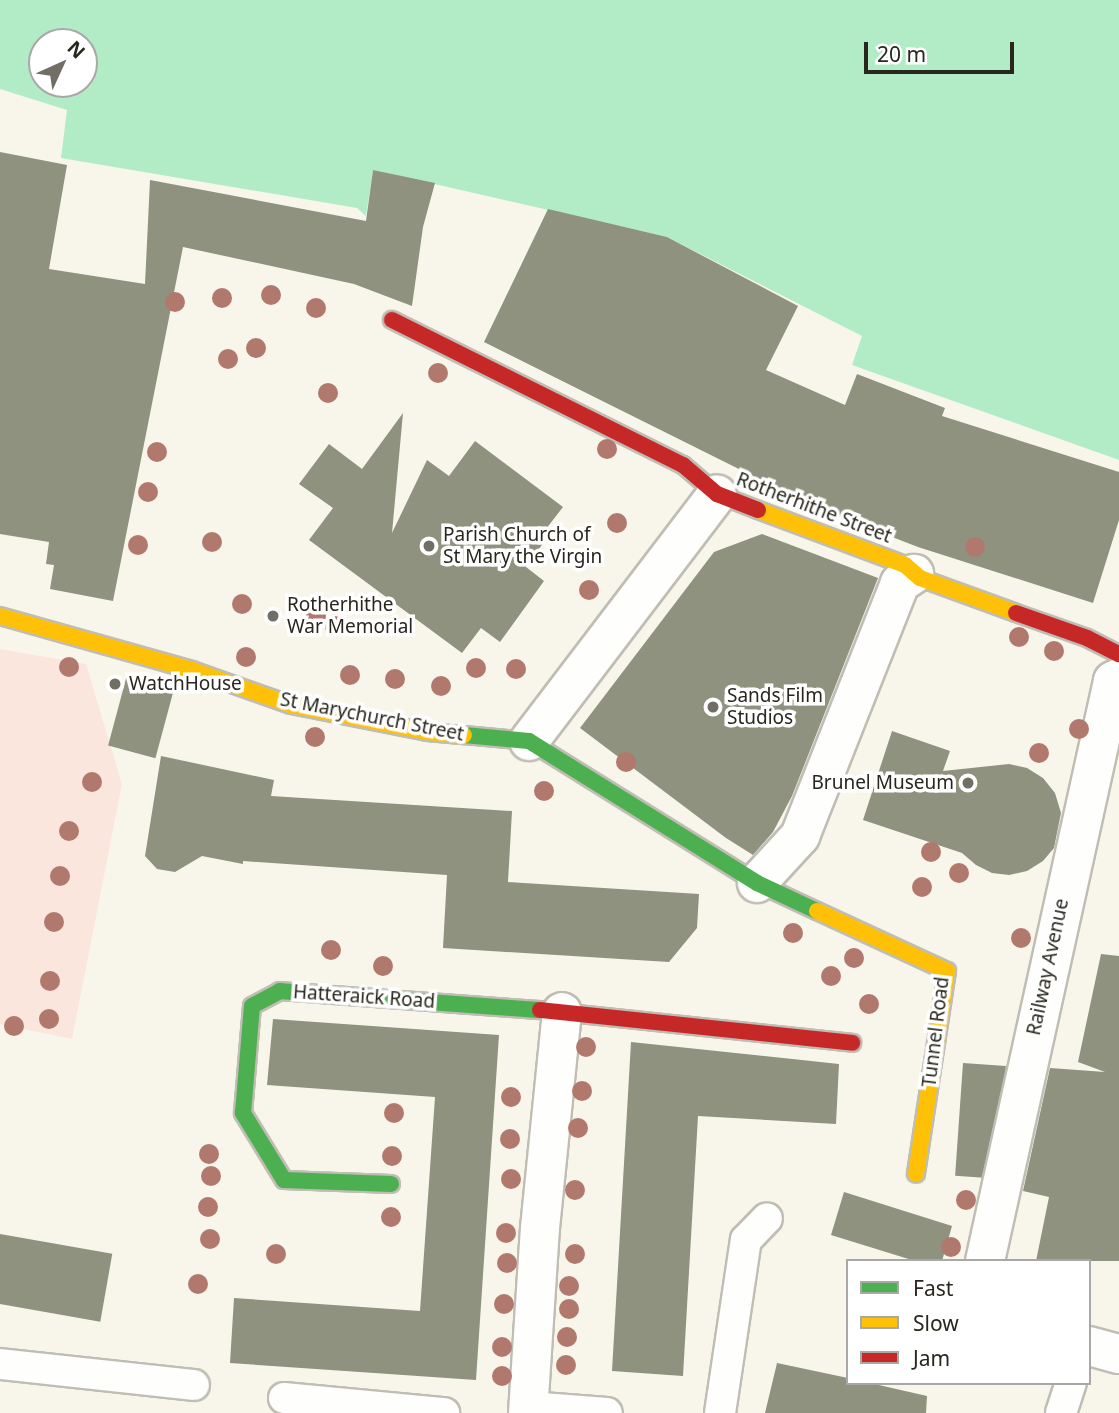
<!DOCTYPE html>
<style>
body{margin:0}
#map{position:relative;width:1119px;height:1413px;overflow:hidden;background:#f8f6eb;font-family:"Noto Sans",sans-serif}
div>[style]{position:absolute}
.green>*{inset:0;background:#fbe6dd}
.water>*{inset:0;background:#b1ecc7}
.building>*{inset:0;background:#8e927e;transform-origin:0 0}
.roads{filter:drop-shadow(2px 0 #c0bdb4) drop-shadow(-2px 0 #c0bdb4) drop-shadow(0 2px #c0bdb4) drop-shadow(0 -2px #c0bdb4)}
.lane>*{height:30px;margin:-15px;padding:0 15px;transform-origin:15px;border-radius:15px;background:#fefefc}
.street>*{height:38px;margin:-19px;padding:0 19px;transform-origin:19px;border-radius:19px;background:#fefefc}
.fast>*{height:16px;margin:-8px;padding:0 8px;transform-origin:8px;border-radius:8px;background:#4caf50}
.slow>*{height:16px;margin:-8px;padding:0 8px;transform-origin:8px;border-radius:8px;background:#ffc107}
.jam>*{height:16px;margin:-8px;padding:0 8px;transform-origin:8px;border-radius:8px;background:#c62828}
.trees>*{width:20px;height:20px;margin:-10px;border-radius:50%;background:#b1796d}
.dots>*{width:19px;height:19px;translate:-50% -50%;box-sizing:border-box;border:4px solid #fff;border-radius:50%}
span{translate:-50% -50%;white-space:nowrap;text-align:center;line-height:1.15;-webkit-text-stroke:7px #fff;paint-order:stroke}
.street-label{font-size:19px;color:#28261d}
.poi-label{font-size:19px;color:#28261d}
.left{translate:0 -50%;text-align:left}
.right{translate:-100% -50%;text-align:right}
.legend{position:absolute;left:846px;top:1259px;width:245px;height:126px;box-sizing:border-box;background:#fff;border:2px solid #a9a8a5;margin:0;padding:9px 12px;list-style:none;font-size:21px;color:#28261d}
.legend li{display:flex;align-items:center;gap:14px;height:35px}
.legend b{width:35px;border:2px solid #a9a8a5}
.north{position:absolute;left:28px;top:28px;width:70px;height:70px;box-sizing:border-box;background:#fff;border:2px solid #a9a8a5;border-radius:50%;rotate:45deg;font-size:19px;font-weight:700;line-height:28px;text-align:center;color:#28261d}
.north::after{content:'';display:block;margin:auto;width:24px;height:32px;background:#716f65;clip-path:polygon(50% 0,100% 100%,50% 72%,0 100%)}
.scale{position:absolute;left:864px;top:42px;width:150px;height:32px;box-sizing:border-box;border:4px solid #28261d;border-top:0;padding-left:9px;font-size:21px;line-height:24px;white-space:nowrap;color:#28261d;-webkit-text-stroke:5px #fff;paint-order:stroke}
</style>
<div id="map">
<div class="green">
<div style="clip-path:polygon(0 649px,86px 664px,122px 784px,72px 1039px,0 1024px)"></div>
</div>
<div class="water">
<div style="clip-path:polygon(evenodd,0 0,1119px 0,1119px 460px,852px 365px,862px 336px,667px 237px,373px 170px,366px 216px,357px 208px,61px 158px,67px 110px,0 89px,0 0,42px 42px,84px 42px,84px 84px,42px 84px,42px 42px)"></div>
</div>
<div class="building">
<div style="clip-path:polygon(0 152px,67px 165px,49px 269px,145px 284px,150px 180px,366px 221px,373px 170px,435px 183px,423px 227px,412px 306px,354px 284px,183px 247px,113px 601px,50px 589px,54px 565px,46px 564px,49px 542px,0 534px)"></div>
<div style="clip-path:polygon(548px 209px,667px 237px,798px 306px,766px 370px,845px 405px,857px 374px,945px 408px,942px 416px,1119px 472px,1119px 520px,1093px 603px,918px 547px,817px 508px,484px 342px)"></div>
<div style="clip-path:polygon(403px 413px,392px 533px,427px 460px,449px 476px,475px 441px,563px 507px,539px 538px,544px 542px,526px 567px,544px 581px,500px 642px,481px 628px,462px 653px,309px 540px,333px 508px,299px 484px,329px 444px,362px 469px)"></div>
<div style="clip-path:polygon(762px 534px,878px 578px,792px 796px,773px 832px,753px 855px,726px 838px,580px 728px,714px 552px)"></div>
<div style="left:127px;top:675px;width:49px;height:73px;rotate:15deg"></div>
<div style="clip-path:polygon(892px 731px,950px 751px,943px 771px,1009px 764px,1027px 768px,1043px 778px,1055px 793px,1061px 813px,1054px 848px,1043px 861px,1027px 871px,1009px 875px,992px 873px,976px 865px,962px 853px,863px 820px)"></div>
<div style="clip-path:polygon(161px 756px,274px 780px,271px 796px,512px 811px,508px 882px,699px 894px,697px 928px,669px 962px,443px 948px,447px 875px,243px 861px,243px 864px,202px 856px,175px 872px,157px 869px,145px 856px)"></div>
<div style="clip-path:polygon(1101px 954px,1119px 956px,1119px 1261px,1036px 1261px,1049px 1197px,1023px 1191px,1050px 1068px,1105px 1072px,1078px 1062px)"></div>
<div style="clip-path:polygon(273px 1019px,499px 1035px,476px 1380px,230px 1363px,234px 1298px,420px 1311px,435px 1097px,267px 1085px)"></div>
<div style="clip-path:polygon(631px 1042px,839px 1064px,836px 1124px,698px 1116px,683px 1376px,612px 1371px)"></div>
<div style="left:963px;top:1063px;width:43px;height:113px;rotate:4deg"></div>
<div style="clip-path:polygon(844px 1192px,952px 1226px,942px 1261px,915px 1261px,831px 1235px)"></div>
<div style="left:0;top:1234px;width:114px;height:69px;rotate:10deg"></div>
<div style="clip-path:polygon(777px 1363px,848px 1378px,848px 1383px,870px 1383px,927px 1396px,926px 1413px,765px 1413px)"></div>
</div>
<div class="roads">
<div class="lane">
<div style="left:0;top:1364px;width:195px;rotate:6.2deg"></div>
<div style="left:284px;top:1398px;width:161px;rotate:5.4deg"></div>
<div style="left:529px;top:1407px;width:78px;rotate:4.4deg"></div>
<div style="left:720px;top:1413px;width:175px;rotate:-81.5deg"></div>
<div style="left:746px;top:1240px;width:30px;rotate:-46deg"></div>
<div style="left:1061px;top:1413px;width:32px;rotate:-72deg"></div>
</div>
<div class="street">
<div style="left:529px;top:741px;width:310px;rotate:-52.7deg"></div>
<div style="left:757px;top:883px;width:64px;rotate:-47.5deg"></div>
<div style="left:800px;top:836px;width:272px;rotate:-68.4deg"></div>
<div style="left:900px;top:583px;width:17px;rotate:-33deg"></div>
<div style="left:985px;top:1261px;width:594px;rotate:-77.55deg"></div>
<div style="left:1113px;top:681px;width:7px;rotate:-27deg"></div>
<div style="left:1089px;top:1346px;width:31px;rotate:15deg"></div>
<div style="left:528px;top:1413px;width:185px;rotate:-86.3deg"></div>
<div style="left:540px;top:1228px;width:217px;rotate:-84.2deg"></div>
</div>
<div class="fast">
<div style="left:464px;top:735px;width:65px;rotate:5.3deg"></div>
<div style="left:529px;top:741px;width:269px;rotate:31.9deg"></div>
<div style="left:757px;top:883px;width:66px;rotate:25deg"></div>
<div style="left:391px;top:1184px;width:107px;rotate:-177.9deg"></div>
<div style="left:284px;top:1180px;width:79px;rotate:-121.5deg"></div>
<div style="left:243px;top:1113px;width:107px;rotate:-85.2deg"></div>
<div style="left:252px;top:1006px;width:32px;rotate:-28deg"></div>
<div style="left:280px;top:991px;width:261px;rotate:4.2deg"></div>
</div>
<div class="slow">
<div style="left:758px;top:510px;width:157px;rotate:20.5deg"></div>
<div style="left:905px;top:565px;width:20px;rotate:41deg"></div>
<div style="left:920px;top:578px;width:102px;rotate:20deg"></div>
<div style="left:0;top:616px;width:199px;rotate:15.7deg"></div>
<div style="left:192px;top:670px;width:105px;rotate:19.5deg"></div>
<div style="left:291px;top:705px;width:139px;rotate:11.2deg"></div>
<div style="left:427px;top:732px;width:37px;rotate:5deg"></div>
<div style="left:817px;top:911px;width:143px;rotate:24.8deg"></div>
<div style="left:947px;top:971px;width:205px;rotate:98.7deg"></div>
</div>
<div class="jam">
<div style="left:392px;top:320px;width:325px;rotate:26.5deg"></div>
<div style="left:683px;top:465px;width:45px;rotate:40.5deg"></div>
<div style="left:717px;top:494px;width:44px;rotate:21.3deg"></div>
<div style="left:1016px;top:613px;width:75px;rotate:19.4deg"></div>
<div style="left:1087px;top:638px;width:36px;rotate:27deg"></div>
<div style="left:540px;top:1010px;width:314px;rotate:6deg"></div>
</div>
</div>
<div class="trees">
<div style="left:271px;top:295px"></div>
<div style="left:222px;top:298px"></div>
<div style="left:175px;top:302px"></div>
<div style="left:316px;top:308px"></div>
<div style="left:256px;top:348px"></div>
<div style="left:228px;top:359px"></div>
<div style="left:438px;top:373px"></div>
<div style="left:328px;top:393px"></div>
<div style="left:607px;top:449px"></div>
<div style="left:157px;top:452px"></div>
<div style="left:148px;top:492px"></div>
<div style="left:617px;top:523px"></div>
<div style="left:212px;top:542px"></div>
<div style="left:138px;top:545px"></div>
<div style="left:975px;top:547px"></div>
<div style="left:589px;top:590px"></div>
<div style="left:242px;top:604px"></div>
<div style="left:316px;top:616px"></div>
<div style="left:335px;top:626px"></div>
<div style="left:1019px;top:637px"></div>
<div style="left:1054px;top:651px"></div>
<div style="left:246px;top:657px"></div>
<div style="left:69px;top:667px"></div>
<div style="left:476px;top:668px"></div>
<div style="left:516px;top:669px"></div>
<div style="left:350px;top:675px"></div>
<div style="left:395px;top:679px"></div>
<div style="left:441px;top:686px"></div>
<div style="left:1079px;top:729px"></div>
<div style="left:315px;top:737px"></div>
<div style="left:1039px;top:753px"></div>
<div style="left:626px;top:762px"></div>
<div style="left:92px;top:782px"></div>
<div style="left:544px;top:791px"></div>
<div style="left:69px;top:831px"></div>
<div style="left:931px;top:852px"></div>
<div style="left:959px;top:873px"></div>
<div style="left:60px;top:876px"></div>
<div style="left:922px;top:887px"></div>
<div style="left:54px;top:922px"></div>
<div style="left:793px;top:933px"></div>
<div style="left:1021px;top:938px"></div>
<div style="left:331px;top:950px"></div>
<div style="left:854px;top:958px"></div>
<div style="left:383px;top:966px"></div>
<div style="left:831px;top:976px"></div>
<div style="left:50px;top:981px"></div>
<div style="left:869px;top:1004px"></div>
<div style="left:49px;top:1019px"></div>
<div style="left:14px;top:1026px"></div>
<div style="left:586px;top:1047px"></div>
<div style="left:582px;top:1091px"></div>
<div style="left:511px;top:1097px"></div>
<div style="left:394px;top:1113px"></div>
<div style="left:578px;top:1128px"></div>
<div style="left:510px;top:1139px"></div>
<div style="left:209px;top:1154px"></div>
<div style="left:392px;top:1156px"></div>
<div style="left:211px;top:1176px"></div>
<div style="left:511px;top:1179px"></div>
<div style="left:575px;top:1190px"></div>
<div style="left:966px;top:1200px"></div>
<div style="left:208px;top:1207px"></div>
<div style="left:391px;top:1217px"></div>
<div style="left:506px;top:1233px"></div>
<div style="left:210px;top:1239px"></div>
<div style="left:951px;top:1247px"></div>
<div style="left:276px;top:1254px"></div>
<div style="left:575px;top:1254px"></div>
<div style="left:507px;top:1263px"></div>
<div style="left:198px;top:1284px"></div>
<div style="left:569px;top:1286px"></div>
<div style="left:504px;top:1304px"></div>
<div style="left:569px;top:1309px"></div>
<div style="left:567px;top:1337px"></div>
<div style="left:502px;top:1347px"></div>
<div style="left:566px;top:1365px"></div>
<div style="left:502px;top:1376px"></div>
</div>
<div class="dots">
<div style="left:429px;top:546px;background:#716f65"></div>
<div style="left:273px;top:616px;background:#716f65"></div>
<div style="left:115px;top:684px;background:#716f65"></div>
<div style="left:713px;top:707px;background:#716f65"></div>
<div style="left:968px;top:783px;background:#716f65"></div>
</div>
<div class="street-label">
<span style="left:814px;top:508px;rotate:21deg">Rotherhithe Street</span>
<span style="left:372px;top:717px;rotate:11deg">St Marychurch Street</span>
<span style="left:1048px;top:967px;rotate:-78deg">Railway Avenue</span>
<span style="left:364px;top:997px;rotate:4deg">Hatteraick Road</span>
<span style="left:936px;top:1032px;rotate:-83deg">Tunnel Road</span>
</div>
<div class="poi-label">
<span class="left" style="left:443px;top:546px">Parish Church of<br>St Mary the Virgin</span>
<span class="left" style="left:287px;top:616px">Rotherhithe<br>War Memorial</span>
<span class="left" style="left:129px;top:684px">WatchHouse</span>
<span class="left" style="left:727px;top:707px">Sands Film<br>Studios</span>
<span class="right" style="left:954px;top:783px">Brunel Museum</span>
</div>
<ul class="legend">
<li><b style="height:9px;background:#4caf50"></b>Fast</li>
<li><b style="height:9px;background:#ffc107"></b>Slow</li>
<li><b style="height:9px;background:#c62828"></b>Jam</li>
</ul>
<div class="north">N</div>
<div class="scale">20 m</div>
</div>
